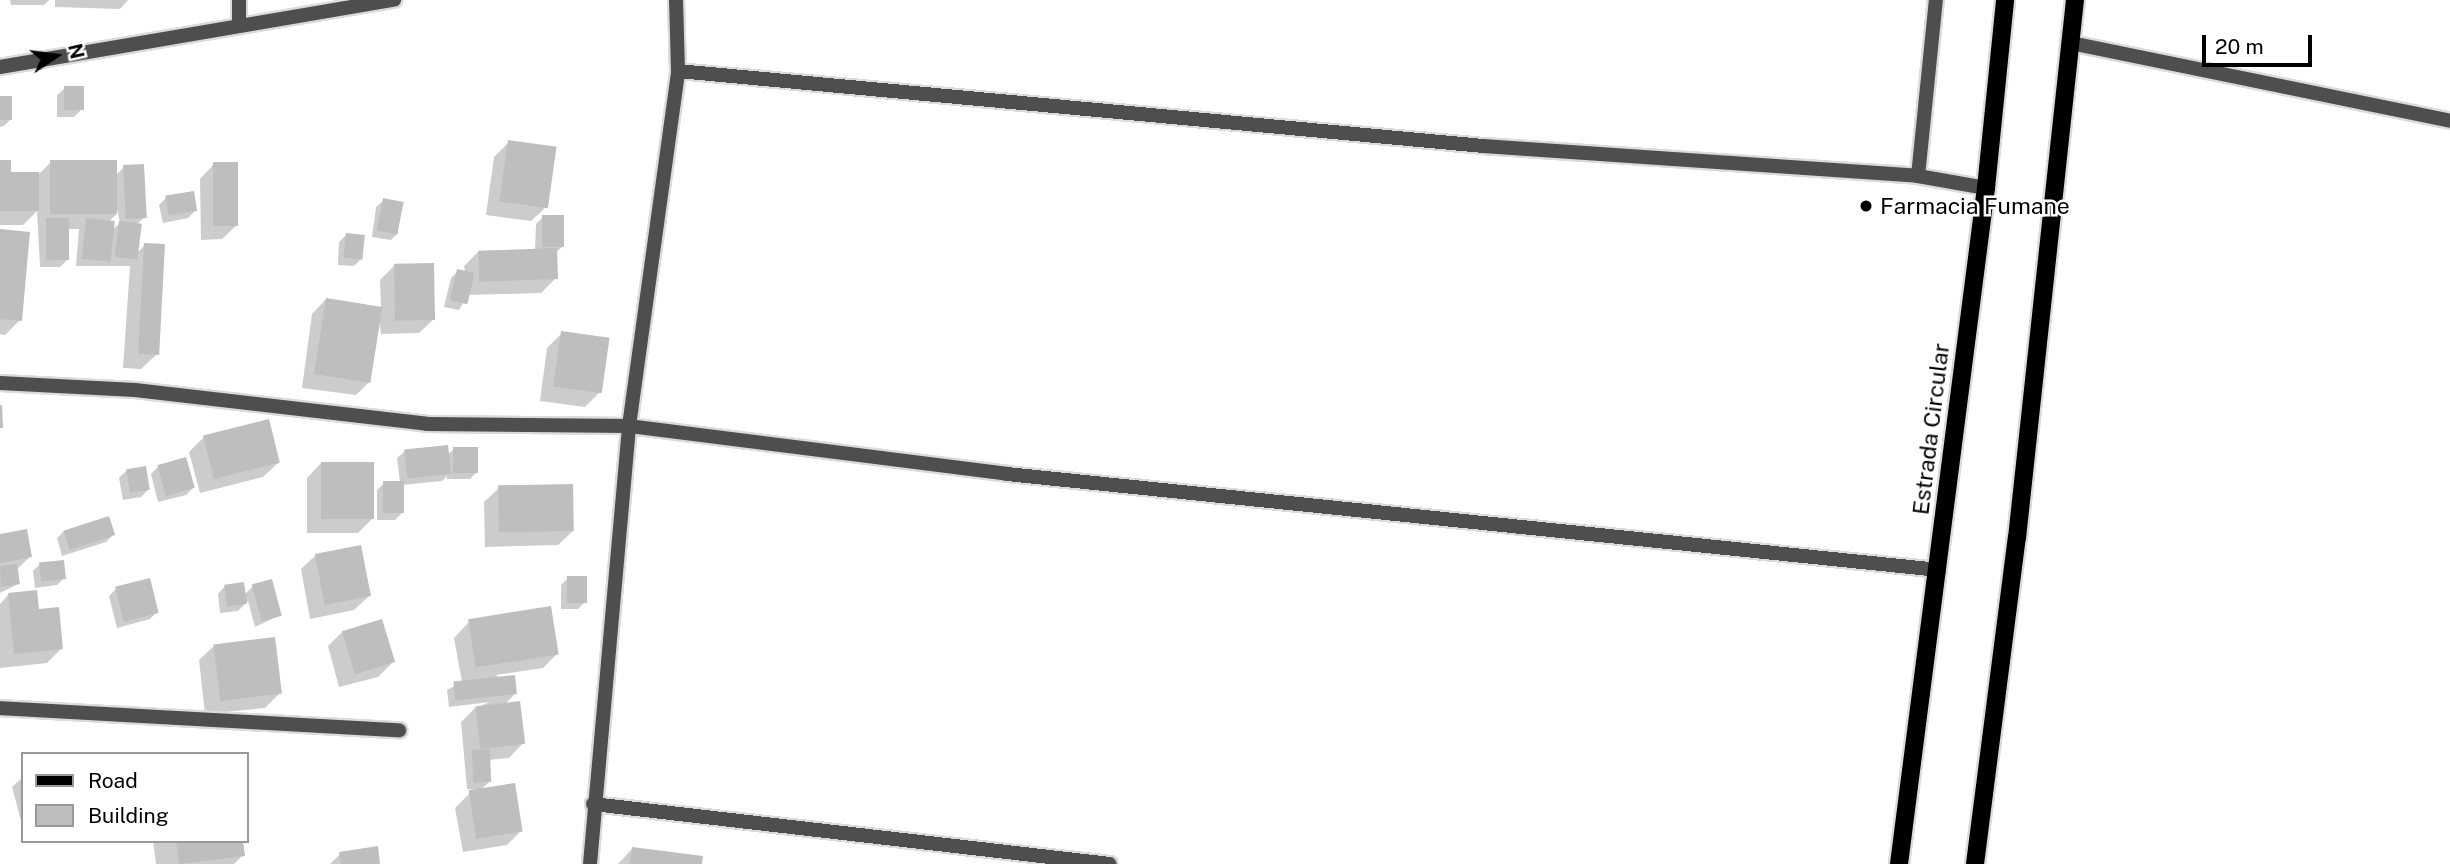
<!DOCTYPE html>
<style>
body{margin:0}
#map{position:relative;width:2450px;height:864px;overflow:hidden;background:#fff;font-family:"Public Sans",sans-serif}
div>[style]{position:absolute}
.shadow>*{inset:0;background:#0003}
.building>*{inset:0;background:#bebebe;transform-origin:0 0}
.roads{filter:drop-shadow(2px 0 #dbdbdb) drop-shadow(-2px 0 #dbdbdb) drop-shadow(0 2px #dbdbdb) drop-shadow(0 -2px #dbdbdb)}
.lane>*{height:14px;margin:-7px;padding:0 7px;transform-origin:7px;border-radius:7px;background:#4e4e4e}
.street>*{height:14px;margin:-7px;padding:0 7px;transform-origin:7px;border-radius:7px;background:#4e4e4e}
.primary>*{height:18px;margin:-9px;padding:0 9px;transform-origin:9px;border-radius:9px;background:#000}
.dots>*{width:19px;height:19px;translate:-50% -50%;box-sizing:border-box;border:4px solid #fff;border-radius:50%}
span{translate:-50% -50%;white-space:nowrap;text-align:center;line-height:1.15;-webkit-text-stroke:5px #fff;paint-order:stroke}
.poi-label{font-size:23px;color:#000}
.left{translate:0 -50%;text-align:left}
.street-label{font-size:23px;color:#000}
.legend{position:absolute;left:21px;top:752px;width:228px;height:91px;box-sizing:border-box;background:#fff;border:2px solid #999;margin:0;padding:9px 12px;list-style:none;font-size:21px;color:#000}
.legend li{display:flex;align-items:center;gap:14px;height:35px}
.legend b{width:35px;border:2px solid #999}
.north{position:absolute;left:21px;top:21px;width:70px;height:70px;-webkit-text-stroke:5px #fff;paint-order:stroke;rotate:77deg;font-size:19px;font-weight:700;line-height:28px;text-align:center;color:#000}
.north::after{content:'';display:block;margin:auto;width:24px;height:32px;background:#000;clip-path:polygon(50% 0,100% 100%,50% 72%,0 100%)}
.scale{position:absolute;left:2202px;top:35px;width:110px;height:32px;box-sizing:border-box;border:4px solid #000;border-top:0;padding-left:9px;font-size:21px;line-height:24px;white-space:nowrap;color:#000;-webkit-text-stroke:5px #fff;paint-order:stroke}
</style>
<div id="map">
<div class="shadow">
<div style="clip-path:polygon(10px 0,49px 0,44px 5px,11px 5px)"></div>
<div style="clip-path:polygon(55px 0,128px 0,120px 9px,55px 7px)"></div>
<div style="clip-path:polygon(65px 88px,81px 110px,74px 117px,57px 117px,57px 95px)"></div>
<div style="clip-path:polygon(0 98px,11px 119px,4px 126px,0 127px)"></div>
<div style="clip-path:polygon(509px 142px,546px 207px,531px 221px,486px 215px,494px 157px)"></div>
<div style="clip-path:polygon(evenodd,0 162px,9px 174px,40px 173px,51px 162px,115px 176px,124px 167px,145px 217px,136px 225px,137px 253px,145px 245px,156px 355px,141px 369px,123px 368px,130px 266px,76px 266px,79px 229px,68px 229px,67px 260px,60px 267px,40px 267px,37px 211px,23px 225px,0 225px,0 162px,116px 204px,120px 223px,112px 230px,108px 222px,116px 215px,116px 204px)"></div>
<div style="clip-path:polygon(214px 164px,237px 225px,222px 239px,201px 240px,200px 179px)"></div>
<div style="clip-path:polygon(166px 198px,195px 211px,188px 218px,163px 223px,159px 205px)"></div>
<div style="clip-path:polygon(384px 200px,398px 233px,391px 240px,372px 237px,376px 207px)"></div>
<div style="clip-path:polygon(543px 217px,563px 246px,555px 253px,556px 278px,541px 293px,468px 295px,459px 310px,444px 307px,451px 278px,458px 271px,465px 272px,464px 266px,479px 251px,535px 250px,536px 224px)"></div>
<div style="clip-path:polygon(0 231px,20px 320px,5px 335px,0 334px)"></div>
<div style="clip-path:polygon(346px 235px,361px 259px,354px 266px,338px 265px,339px 242px)"></div>
<div style="clip-path:polygon(395px 265px,434px 319px,419px 333px,381px 334px,379px 318px,370px 381px,356px 395px,302px 388px,312px 314px,326px 299px,381px 308px,380px 280px)"></div>
<div style="clip-path:polygon(562px 333px,599px 393px,585px 407px,540px 401px,547px 348px)"></div>
<div style="clip-path:polygon(204px 437px,278px 463px,263px 477px,200px 493px,189px 452px)"></div>
<div style="clip-path:polygon(454px 449px,477px 472px,470px 479px,447px 479px,447px 476px,442px 481px,402px 485px,402px 513px,395px 520px,377px 520px,377px 490px,384px 483px,400px 483px,397px 458px,405px 451px,447px 455px)"></div>
<div style="clip-path:polygon(321px 463px,373px 518px,358px 533px,307px 533px,307px 478px)"></div>
<div style="clip-path:polygon(158px 467px,193px 488px,186px 495px,158px 502px,151px 474px)"></div>
<div style="clip-path:polygon(126px 471px,148px 490px,141px 497px,123px 500px,119px 478px)"></div>
<div style="clip-path:polygon(499px 488px,573px 531px,558px 545px,485px 547px,484px 502px)"></div>
<div style="clip-path:polygon(64px 531px,113px 535px,106px 542px,62px 556px,57px 538px)"></div>
<div style="clip-path:polygon(0 536px,31px 556px,16px 570px,18px 584px,0 593px)"></div>
<div style="clip-path:polygon(316px 555px,369px 596px,354px 610px,310px 619px,301px 569px)"></div>
<div style="clip-path:polygon(40px 564px,64px 578px,57px 585px,35px 588px,33px 571px)"></div>
<div style="clip-path:polygon(568px 578px,585px 602px,578px 609px,561px 609px,561px 585px)"></div>
<div style="clip-path:polygon(225px 586px,244px 595px,253px 586px,280px 615px,255px 627px,248px 601px,238px 611px,220px 613px,218px 594px)"></div>
<div style="clip-path:polygon(116px 589px,157px 612px,150px 619px,117px 628px,109px 596px)"></div>
<div style="clip-path:polygon(9px 594px,37px 611px,61px 649px,47px 663px,0 668px,0 604px)"></div>
<div style="clip-path:polygon(468px 623px,557px 654px,543px 668px,496px 675px,516px 693px,505px 704px,523px 743px,509px 758px,488px 760px,489px 782px,481px 790px,467px 789px,461px 722px,475px 708px,490px 702px,449px 707px,447px 690px,462px 682px,454px 638px)"></div>
<div style="clip-path:polygon(342px 632px,393px 662px,378px 677px,339px 687px,328px 646px)"></div>
<div style="clip-path:polygon(214px 646px,280px 693px,265px 708px,205px 714px,199px 660px)"></div>
<div style="clip-path:polygon(23px 777px,23px 828px,12px 787px)"></div>
<div style="clip-path:polygon(470px 793px,522px 830px,507px 845px,463px 852px,455px 808px)"></div>
<div style="clip-path:polygon(153px 841px,241px 841px,243px 855px,234px 864px,156px 864px)"></div>
<div style="clip-path:polygon(632px 849px,700px 864px,618px 864px)"></div>
<div style="clip-path:polygon(340px 854px,379px 864px,330px 864px)"></div>
</div>
<div class="building">
<div style="left:64px;top:86px;width:20px;height:24px"></div>
<div style="left:0;top:96px;width:12px;height:24px"></div>
<div style="left:508px;top:140px;width:49px;height:62px;rotate:8deg"></div>
<div style="clip-path:polygon(0 160px,11px 160px,11px 172px,39px 172px,39px 211px,0 211px)"></div>
<div style="left:50px;top:160px;width:67px;height:54px"></div>
<div style="left:213px;top:162px;width:25px;height:64px"></div>
<div style="left:144px;top:164px;width:54px;height:21px;rotate:87deg"></div>
<div style="left:194px;top:191px;width:20px;height:29px;rotate:81deg"></div>
<div style="left:383px;top:198px;width:21px;height:33px;rotate:11deg"></div>
<div style="left:542px;top:215px;width:22px;height:32px"></div>
<div style="left:46px;top:218px;width:23px;height:42px"></div>
<div style="left:86px;top:218px;width:29px;height:41px;rotate:6deg"></div>
<div style="left:119px;top:221px;width:23px;height:36px;rotate:7deg"></div>
<div style="clip-path:polygon(0 229px,30px 232px,22px 321px,0 319px)"></div>
<div style="left:346px;top:233px;width:19px;height:25px;rotate:6deg"></div>
<div style="left:144px;top:243px;width:21px;height:111px;rotate:3deg"></div>
<div style="left:557px;top:248px;width:31px;height:79px;rotate:88deg"></div>
<div style="left:434px;top:263px;width:57px;height:40px;rotate:89deg"></div>
<div style="left:457px;top:269px;width:18px;height:32px;rotate:13deg"></div>
<div style="left:326px;top:298px;width:57px;height:77px;rotate:9deg"></div>
<div style="left:561px;top:331px;width:49px;height:56px;rotate:8deg"></div>
<div style="clip-path:polygon(0 405px,2px 405px,3px 428px,0 428px)"></div>
<div style="left:269px;top:419px;width:45px;height:68px;rotate:76deg"></div>
<div style="left:448px;top:445px;width:29px;height:44px;rotate:84deg"></div>
<div style="left:453px;top:447px;width:25px;height:26px"></div>
<div style="left:186px;top:457px;width:32px;height:30px;rotate:74deg"></div>
<div style="left:321px;top:462px;width:53px;height:57px"></div>
<div style="left:146px;top:466px;width:24px;height:20px;rotate:81deg"></div>
<div style="left:404px;top:481px;width:32px;height:21px;rotate:90deg"></div>
<div style="left:573px;top:484px;width:47px;height:75px;rotate:89deg"></div>
<div style="left:109px;top:516px;width:20px;height:48px;rotate:72deg"></div>
<div style="clip-path:polygon(27px 529px,32px 557px,0 563px,0 534px)"></div>
<div style="left:361px;top:545px;width:52px;height:47px;rotate:79deg"></div>
<div style="left:64px;top:560px;width:19px;height:25px;rotate:84deg"></div>
<div style="clip-path:polygon(17px 564px,20px 584px,1px 587px,0 566px)"></div>
<div style="left:567px;top:576px;width:20px;height:27px"></div>
<div style="left:150px;top:578px;width:36px;height:36px;rotate:76deg"></div>
<div style="left:272px;top:579px;width:38px;height:21px;rotate:75deg"></div>
<div style="left:244px;top:582px;width:22px;height:20px;rotate:82deg"></div>
<div style="clip-path:polygon(37px 590px,39px 609px,59px 607px,63px 649px,14px 654px,8px 593px)"></div>
<div style="left:551px;top:606px;width:49px;height:84px;rotate:81deg"></div>
<div style="left:382px;top:619px;width:45px;height:42px;rotate:73deg"></div>
<div style="left:275px;top:637px;width:57px;height:62px;rotate:83deg"></div>
<div style="left:515px;top:675px;width:19px;height:62px;rotate:84deg"></div>
<div style="left:520px;top:701px;width:43px;height:45px;rotate:83deg"></div>
<div style="left:490px;top:749px;width:33px;height:18px;rotate:88deg"></div>
<div style="left:515px;top:783px;width:49px;height:47px;rotate:81deg"></div>
<div style="clip-path:polygon(176px 841px,243px 841px,245px 856px,179px 864px)"></div>
<div style="clip-path:polygon(378px 846px,380px 864px,341px 864px,339px 852px)"></div>
<div style="clip-path:polygon(632px 847px,703px 856px,702px 864px,630px 864px)"></div>
</div>
<div class="roads">
<div class="lane">
<div style="left:2071px;top:43px;width:387px;rotate:11.6deg"></div>
</div>
<div class="street">
<div style="left:239px;top:0;width:23px;rotate:90deg"></div>
<div style="left:0;top:67px;width:400px;rotate:-9.7deg"></div>
<div style="left:678px;top:71px;width:808px;rotate:5.32deg"></div>
<div style="left:1483px;top:146px;width:436px;rotate:3.9deg"></div>
<div style="left:1918px;top:176px;width:69px;rotate:10deg"></div>
<div style="left:1918px;top:176px;width:177px;rotate:-84.2deg"></div>
<div style="left:0;top:383px;width:135px;rotate:3deg"></div>
<div style="left:135px;top:390px;width:294px;rotate:6.6deg"></div>
<div style="left:427px;top:424px;width:202px;rotate:0.6deg"></div>
<div style="left:629px;top:426px;width:381px;rotate:7.2deg"></div>
<div style="left:1007px;top:474px;width:937px;rotate:5.88deg"></div>
<div style="left:0;top:708px;width:400px;rotate:3.2deg"></div>
<div style="left:593px;top:804px;width:520px;rotate:6.62deg"></div>
<div style="left:590px;top:864px;width:440px;rotate:-84.9deg"></div>
<div style="left:629px;top:426px;width:358px;rotate:-82.1deg"></div>
<div style="left:678px;top:71px;width:71px;rotate:-91.6deg"></div>
</div>
<div class="primary">
<div style="left:1899px;top:864px;width:682px;rotate:-82.67deg"></div>
<div style="left:1986px;top:188px;width:189px;rotate:-84.2deg"></div>
<div style="left:1975px;top:864px;width:329px;rotate:-82.7deg"></div>
<div style="left:2017px;top:538px;width:541px;rotate:-83.85deg"></div>
</div>
</div>
<div class="dots">
<div style="left:1866px;top:206px;background:#000"></div>
</div>
<div class="poi-label">
<span class="left" style="left:1880px;top:206px">Farmacia Fumane</span>
</div>
<div class="street-label">
<span style="left:1931px;top:429px;rotate:-83deg">Estrada Circular</span>
</div>
<ul class="legend">
<li><b style="height:9px;background:#000"></b>Road</li>
<li><b style="height:19px;background:#bebebe"></b>Building</li>
</ul>
<div class="north">N</div>
<div class="scale">20 m</div>
</div>
